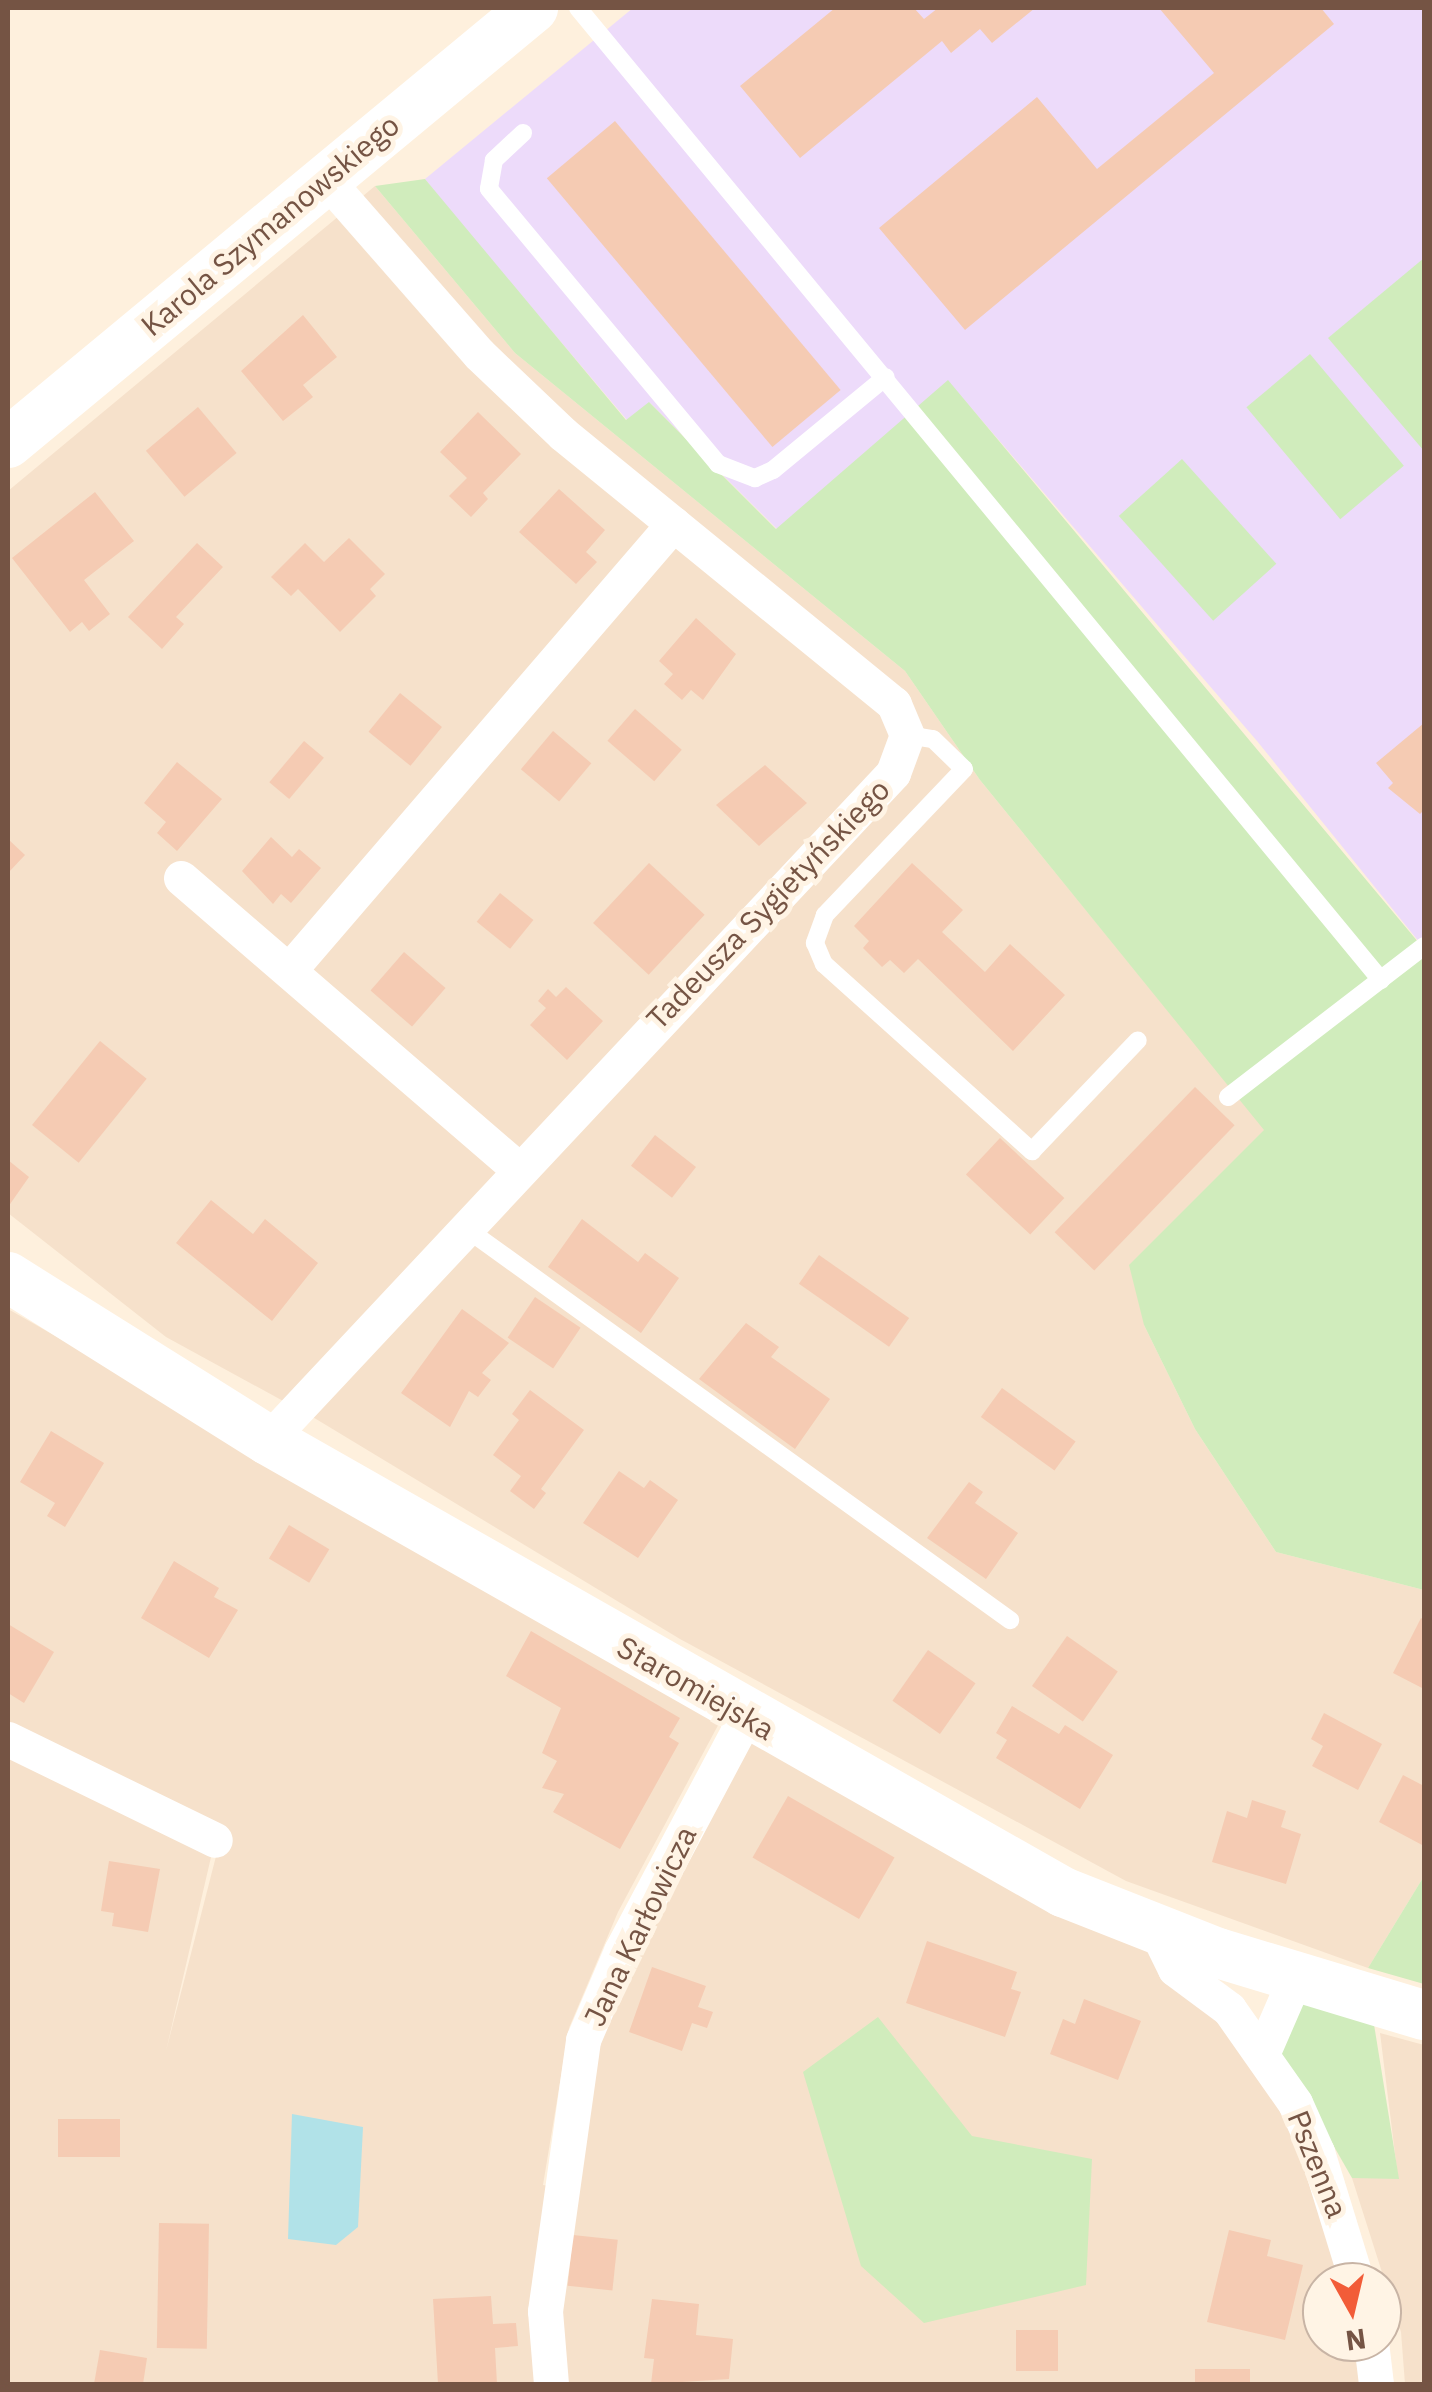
<!DOCTYPE html>
<meta charset="utf-8">
<style>
body{margin:0}
#map{position:relative;width:1432px;height:2392px;overflow:hidden;background:#fef0dd;font-family:"IBM Plex Sans",sans-serif}
div>[style]{position:absolute}
.residential>*{inset:0;background:#f6e1cb}
.education>*{inset:0;background:#eddbfa}
.green>*{inset:0;background:#d0ecbc;transform-origin:0 0}
.water>*{inset:0;background:#b1e2e8}
.building>*{inset:0;background:#f5cbb3;transform-origin:0 0}
.lane>*{height:18px;margin:-9px;padding:0 9px;transform-origin:9px;border-radius:9px;background:#fff}
.street>*{height:35px;margin:-17.5px;padding:0 17.5px;transform-origin:17.5px;border-radius:17.5px;background:#fff}
.secondary>*{height:50px;margin:-25px;padding:0 25px;transform-origin:25px;border-radius:25px;background:#fff}
span{translate:-50% -50%;white-space:nowrap;text-align:center;line-height:1.15;-webkit-text-stroke:10px #fff4e5;paint-order:stroke}
.street-label{font-size:30px;color:#755444}
.frame{position:absolute;inset:0;border:10px solid #755444;pointer-events:none}
.north{position:absolute;left:1302px;top:2262px;width:100px;height:100px;box-sizing:border-box;background:#fff4e5;border:2px solid #c8b4a5;border-radius:50%;rotate:172deg;font-size:28px;font-weight:700;line-height:40px;text-align:center;color:#755444}
.north::after{content:'';display:block;margin:auto;width:35px;height:45px;background:#f25c38;clip-path:polygon(50% 0,100% 100%,50% 72%,0 100%)}
</style>
<div id="map">
<div class="residential">
<div style="clip-path:polygon(375px 186px,515px 353px,905px 671px,980px 780px,1265px 1130px,1144px 1325px,1195px 1429px,1276px 1552px,1424px 1590px,1424px 1876px,1368px 1968px,1126px 1881px,680px 1639px,316px 1419px,166px 1337px,8px 1213px,8px 491px)"></div>
<div style="clip-path:polygon(8px 1309px,723px 1716px,618px 1912px,569px 2028px,543px 2185px,562px 2188px,583px 2040px,746px 1716px,1110px 1913px,1263px 2052px,1357px 2282px,1322px 2282px,1322px 2342px,1371px 2342px,1376px 2384px,8px 2384px,8px 1739px,215px 1840px,166px 2051px,223px 1829px,8px 1723px)"></div>
<div style="clip-path:polygon(1380px 2033px,1424px 2045px,1424px 2384px,1405px 2384px,1401px 2332px,1352px 2178px,1398px 2178px)"></div>
</div>
<div class="education">
<div style="clip-path:polygon(633px 8px,1424px 8px,1424px 948px,1257px 741px,948px 381px,777px 529px,650px 403px,627px 420px,445px 205px,425px 179px)"></div>
</div>
<div class="green">
<div style="clip-path:polygon(425px 179px,626px 420px,649px 402px,776px 529px,948px 380px,1424px 949px,1424px 1590px,1276px 1552px,1195px 1429px,1144px 1325px,1129px 1265px,1264px 1130px,980px 780px,905px 671px,515px 353px,375px 186px)"></div>
<div style="clip-path:polygon(1424px 258px,1424px 451px,1328px 338px)"></div>
<div style="left:1310px;top:354px;width:146px;height:83px;rotate:50deg"></div>
<div style="left:1182px;top:459px;width:141px;height:85px;rotate:48deg"></div>
<div style="clip-path:polygon(1424px 1876px,1424px 1984px,1368px 1968px)"></div>
<div style="clip-path:polygon(1298px 1992px,1372px 2012px,1399px 2179px,1352px 2178px,1281px 2054px)"></div>
<div style="clip-path:polygon(878px 2017px,972px 2136px,1092px 2159px,1086px 2285px,924px 2323px,861px 2266px,803px 2072px)"></div>
</div>
<div class="water">
<div style="clip-path:polygon(292px 2114px,363px 2127px,358px 2227px,336px 2245px,288px 2239px)"></div>
</div>
<div class="building">
<div style="clip-path:polygon(835px 8px,914px 8px,924px 19px,938px 8px,1035px 8px,992px 43px,980px 29px,951px 53px,942px 41px,800px 158px,740px 86px)"></div>
<div style="clip-path:polygon(1159px 8px,1321px 8px,1334px 24px,965px 330px,879px 228px,1037px 97px,1097px 169px,1214px 73px)"></div>
<div style="left:615px;top:121px;width:351px;height:89px;rotate:50deg"></div>
<div style="clip-path:polygon(303px 315px,337px 357px,303px 385px,313px 397px,283px 421px,241px 371px)"></div>
<div style="left:198px;top:407px;width:60px;height:68px;rotate:50deg"></div>
<div style="clip-path:polygon(478px 412px,521px 454px,483px 493px,488px 499px,471px 517px,449px 496px,467px 478px,440px 452px)"></div>
<div style="clip-path:polygon(559px 489px,605px 530px,586px 552px,597px 562px,576px 584px,519px 532px)"></div>
<div style="clip-path:polygon(95px 492px,134px 541px,84px 580px,110px 614px,89px 631px,82px 622px,70px 632px,12px 558px)"></div>
<div style="clip-path:polygon(349px 538px,385px 574px,370px 589px,376px 596px,340px 632px,298px 589px,291px 596px,271px 577px,305px 543px,324px 562px)"></div>
<div style="clip-path:polygon(197px 543px,223px 567px,176px 617px,184px 624px,162px 649px,128px 617px)"></div>
<div style="clip-path:polygon(696px 618px,736px 654px,703px 700px,691px 690px,682px 700px,664px 684px,673px 674px,659px 661px)"></div>
<div style="left:400px;top:693px;width:54px;height:50px;rotate:39deg"></div>
<div style="left:635px;top:709px;width:62px;height:42px;rotate:41deg"></div>
<div style="clip-path:polygon(1424px 723px,1424px 810px,1420px 814px,1388px 788px,1393px 783px,1376px 763px)"></div>
<div style="left:553px;top:731px;width:50px;height:50px;rotate:40deg"></div>
<div style="left:304px;top:741px;width:26px;height:54px;rotate:40deg"></div>
<div style="clip-path:polygon(177px 762px,222px 799px,177px 851px,157px 833px,166px 822px,144px 803px)"></div>
<div style="clip-path:polygon(765px 765px,807px 803px,759px 846px,716px 805px)"></div>
<div style="clip-path:polygon(271px 837px,292px 857px,299px 849px,321px 868px,291px 903px,281px 894px,273px 904px,242px 871px)"></div>
<div style="clip-path:polygon(8px 839px,25px 855px,8px 873px)"></div>
<div style="left:649px;top:863px;width:76px;height:82px;rotate:43deg"></div>
<div style="clip-path:polygon(912px 863px,963px 910px,942px 932px,985px 972px,1010px 944px,1065px 995px,1013px 1051px,918px 959px,904px 973px,890px 960px,882px 967px,863px 948px,869px 941px,854px 926px)"></div>
<div style="left:500px;top:893px;width:43px;height:37px;rotate:39deg"></div>
<div style="left:404px;top:952px;width:55px;height:51px;rotate:41deg"></div>
<div style="clip-path:polygon(566px 987px,603px 1021px,567px 1060px,530px 1025px,546px 1008px,538px 1001px,548px 989px,556px 997px)"></div>
<div style="left:100px;top:1041px;width:60px;height:108px;rotate:39deg"></div>
<div style="left:1195px;top:1087px;width:55px;height:202px;rotate:44deg"></div>
<div style="left:655px;top:1135px;width:52px;height:39px;rotate:38deg"></div>
<div style="left:1000px;top:1138px;width:88px;height:50px;rotate:43deg"></div>
<div style="clip-path:polygon(8px 1160px,29px 1177px,8px 1207px)"></div>
<div style="clip-path:polygon(211px 1200px,253px 1234px,265px 1219px,318px 1263px,272px 1321px,176px 1243px)"></div>
<div style="clip-path:polygon(582px 1219px,638px 1262px,645px 1253px,679px 1278px,641px 1333px,548px 1267px)"></div>
<div style="left:819px;top:1255px;width:110px;height:35px;rotate:35deg"></div>
<div style="left:535px;top:1297px;width:55px;height:49px;rotate:34deg"></div>
<div style="clip-path:polygon(462px 1309px,509px 1343px,482px 1373px,491px 1380px,478px 1397px,469px 1391px,450px 1427px,401px 1393px)"></div>
<div style="clip-path:polygon(746px 1323px,779px 1347px,771px 1357px,830px 1399px,795px 1449px,699px 1379px)"></div>
<div style="left:1002px;top:1388px;width:91px;height:36px;rotate:36deg"></div>
<div style="clip-path:polygon(530px 1390px,584px 1430px,541px 1489px,546px 1493px,534px 1509px,510px 1491px,521px 1476px,493px 1455px,519px 1420px,512px 1414px)"></div>
<div style="clip-path:polygon(51px 1431px,104px 1463px,65px 1527px,47px 1516px,55px 1503px,20px 1482px)"></div>
<div style="clip-path:polygon(619px 1471px,644px 1488px,650px 1480px,678px 1500px,638px 1558px,583px 1523px)"></div>
<div style="clip-path:polygon(969px 1482px,983px 1492px,975px 1503px,1018px 1533px,986px 1579px,927px 1538px)"></div>
<div style="left:289px;top:1525px;width:47px;height:39px;rotate:31deg"></div>
<div style="clip-path:polygon(174px 1561px,219px 1588px,214px 1597px,238px 1610px,209px 1658px,141px 1618px)"></div>
<div style="clip-path:polygon(1421px 1618px,1424px 1620px,1424px 1689px,1393px 1673px)"></div>
<div style="clip-path:polygon(8px 1624px,54px 1652px,24px 1703px,8px 1693px)"></div>
<div style="clip-path:polygon(531px 1631px,680px 1718px,669px 1737px,679px 1743px,620px 1849px,553px 1812px,564px 1794px,542px 1788px,557px 1761px,542px 1753px,561px 1708px,506px 1676px)"></div>
<div style="left:1067px;top:1636px;width:62px;height:61px;rotate:35deg"></div>
<div style="left:928px;top:1650px;width:58px;height:62px;rotate:35deg"></div>
<div style="clip-path:polygon(1012px 1706px,1059px 1734px,1065px 1725px,1113px 1755px,1080px 1809px,996px 1758px,1007px 1740px,996px 1733px)"></div>
<div style="clip-path:polygon(1324px 1713px,1382px 1744px,1358px 1790px,1312px 1766px,1323px 1746px,1311px 1739px)"></div>
<div style="clip-path:polygon(1403px 1775px,1424px 1786px,1424px 1846px,1379px 1822px)"></div>
<div style="left:788px;top:1796px;width:123px;height:71px;rotate:30deg"></div>
<div style="clip-path:polygon(1252px 1800px,1286px 1811px,1281px 1827px,1301px 1834px,1286px 1884px,1212px 1862px,1227px 1811px,1247px 1818px)"></div>
<div style="clip-path:polygon(109px 1861px,160px 1869px,148px 1932px,112px 1926px,114px 1913px,101px 1911px)"></div>
<div style="clip-path:polygon(927px 1941px,1017px 1972px,1011px 1989px,1021px 1992px,1005px 2037px,906px 2003px)"></div>
<div style="clip-path:polygon(652px 1967px,706px 1986px,698px 2007px,713px 2012px,707px 2028px,692px 2023px,682px 2051px,629px 2032px)"></div>
<div style="clip-path:polygon(1084px 1999px,1141px 2021px,1118px 2080px,1050px 2054px,1063px 2019px,1075px 2024px)"></div>
<div style="left:120px;top:2119px;width:38px;height:62px;rotate:90deg"></div>
<div style="left:159px;top:2223px;width:50px;height:125px;rotate:1deg"></div>
<div style="clip-path:polygon(1229px 2230px,1271px 2240px,1267px 2256px,1303px 2265px,1285px 2340px,1207px 2322px)"></div>
<div style="left:573px;top:2235px;width:45px;height:51px;rotate:6deg"></div>
<div style="clip-path:polygon(491px 2296px,493px 2324px,516px 2323px,518px 2346px,495px 2348px,497px 2384px,438px 2384px,433px 2299px)"></div>
<div style="clip-path:polygon(652px 2299px,699px 2304px,696px 2335px,733px 2339px,729px 2379px,651px 2384px,654px 2359px,644px 2358px)"></div>
<div style="left:1016px;top:2330px;width:42px;height:41px"></div>
<div style="clip-path:polygon(100px 2350px,147px 2358px,143px 2384px,94px 2384px)"></div>
<div style="left:1250px;top:2369px;width:15px;height:55px;rotate:90deg"></div>
</div>
<div class="lane">
<div style="left:578px;top:8px;width:1261px;rotate:50.44deg"></div>
<div style="left:523px;top:133px;width:40px;rotate:137deg"></div>
<div style="left:494px;top:160px;width:29px;rotate:100deg"></div>
<div style="left:489px;top:189px;width:358px;rotate:50.2deg"></div>
<div style="left:718px;top:464px;width:40px;rotate:21deg"></div>
<div style="left:755px;top:478px;width:20px;rotate:-24deg"></div>
<div style="left:773px;top:470px;width:146px;rotate:-39.5deg"></div>
<div style="left:907px;top:735px;width:26px;rotate:9deg"></div>
<div style="left:933px;top:739px;width:43px;rotate:44.1deg"></div>
<div style="left:964px;top:769px;width:202px;rotate:133.6deg"></div>
<div style="left:825px;top:915px;width:30px;rotate:110deg"></div>
<div style="left:815px;top:943px;width:23px;rotate:67deg"></div>
<div style="left:824px;top:964px;width:280px;rotate:42deg"></div>
<div style="left:1032px;top:1151px;width:153px;rotate:-46.3deg"></div>
<div style="left:1228px;top:1097px;width:247px;rotate:-37.6deg"></div>
<div style="left:464px;top:1227px;width:673px;rotate:35.75deg"></div>
</div>
<div class="street">
<div style="left:181px;top:878px;width:444px;rotate:40.8deg"></div>
<div style="left:291px;top:968px;width:586px;rotate:-49.29deg"></div>
<div style="left:268px;top:1440px;width:914px;rotate:-46.86deg"></div>
<div style="left:893px;top:773px;width:40px;rotate:-69.8deg"></div>
<div style="left:907px;top:735px;width:34px;rotate:-113deg"></div>
<div style="left:894px;top:704px;width:427px;rotate:-140.8deg"></div>
<div style="left:563px;top:434px;width:116px;rotate:-136.4deg"></div>
<div style="left:479px;top:354px;width:232px;rotate:-131.2deg"></div>
<div style="left:8px;top:1739px;width:230px;rotate:26deg"></div>
<div style="left:1156px;top:1930px;width:43px;rotate:64deg"></div>
<div style="left:1175px;top:1969px;width:67px;rotate:36.5deg"></div>
<div style="left:1229px;top:2009px;width:115px;rotate:54.9deg"></div>
<div style="left:1295px;top:2103px;width:54px;rotate:65.8deg"></div>
<div style="left:1317px;top:2152px;width:136px;rotate:72.9deg"></div>
<div style="left:1263px;top:2052px;width:83px;rotate:-66.5deg"></div>
<div style="left:1371px;top:2342px;width:42px;rotate:83.2deg"></div>
<div style="left:551px;top:2384px;width:73px;rotate:-94.7deg"></div>
<div style="left:545px;top:2311px;width:274px;rotate:-82deg"></div>
<div style="left:583px;top:2040px;width:97px;rotate:-66.9deg"></div>
<div style="left:621px;top:1951px;width:266px;rotate:-62deg"></div>
</div>
<div class="secondary">
<div style="left:8px;top:443px;width:682px;rotate:-39.64deg"></div>
<div style="left:8px;top:1277px;width:307px;rotate:32.1deg"></div>
<div style="left:268px;top:1440px;width:915px;rotate:29.62deg"></div>
<div style="left:1063px;top:1892px;width:167px;rotate:21.5deg"></div>
<div style="left:1218px;top:1953px;width:215px;rotate:16.8deg"></div>
</div>
<div class="street-label">
<span style="left:270px;top:225px;rotate:-40deg">Karola Szymanowskiego</span>
<span style="left:768px;top:904px;rotate:-46deg">Tadeusza Sygietyńskiego</span>
<span style="left:696px;top:1688px;rotate:30deg">Staromiejska</span>
<span style="left:640px;top:1926px;rotate:-64deg">Jana Karłowicza</span>
<span style="left:1318px;top:2164px;rotate:68deg">Pszenna</span>
</div>
<div class="frame"></div>
<div class="north">N</div>
</div>
